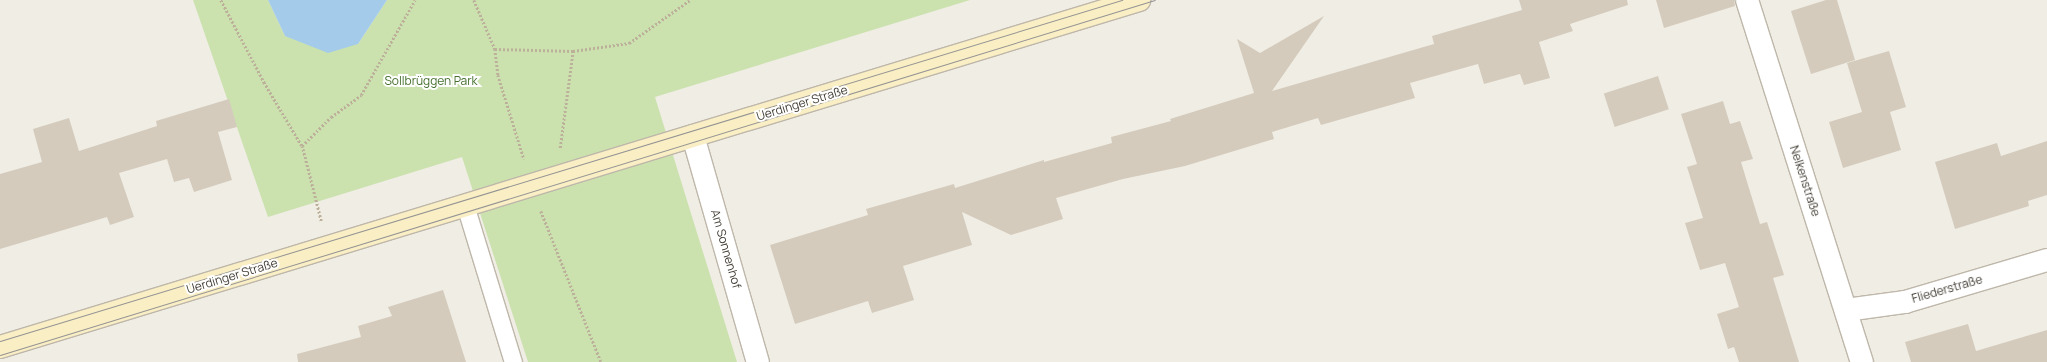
<!DOCTYPE html>
<meta charset="utf-8">
<style>
body{margin:0}
#map{position:relative;width:2047px;height:362px;overflow:hidden;background:#f0ede4;font-family:Manrope,sans-serif}
div>[style]{position:absolute}
.green>*{inset:0;background:#cbe2af}
.water>*{inset:0;background:#a4ccea}
.building>*{inset:0;background:#d4cbbd;transform-origin:0 0}
.path>*{height:2.5px;margin-top:-1.25px;transform-origin:0;background:repeating-linear-gradient(90deg,#bcb09a 0 2px,transparent 0 4px)}
.roads{filter:drop-shadow(1px 0 #beb7aa) drop-shadow(-1px 0 #beb7aa) drop-shadow(0 1px #beb7aa) drop-shadow(0 -1px #beb7aa)}
.lane>*{height:17px;margin:-8.5px;padding:0 8.5px;transform-origin:8.5px;border-radius:8.5px;background:#fff}
.street>*{height:22px;margin:-11px;padding:0 11px;transform-origin:11px;border-radius:11px;background:#fff}
.secondary>*{height:22px;margin:-11px;padding:0 11px;transform-origin:11px;border-radius:11px;background:#faeec5}
.tram>*{height:1px;margin:-0.5px;padding:0 0.5px;transform-origin:0.5px;border-radius:0.5px;background:#939393}
span{translate:-50% -50%;white-space:nowrap;text-align:center;line-height:1.15;-webkit-text-stroke:4px #fff;paint-order:stroke}
.park-label{font-size:12px;color:#456f2d}
.street-label{font-size:12px;color:#423d34}
</style>
<div id="map">
<div class="green">
<div style="clip-path:polygon(193px 0,268px 0,285px 36px,358px 44px,387px 0,970px 0,655px 97px,737px 362px,528px 362px,462px 157px,268px 217px)"></div>
</div>
<div class="water">
<div style="clip-path:polygon(268px 0,387px 0,358px 44px,328px 53px,285px 36px)"></div>
</div>
<div class="building">
<div style="clip-path:polygon(1519px 0,1627px 0,1628px 5px,1570px 24px,1573px 31px,1539px 42px,1550px 78px,1524px 85px,1520px 74px,1484px 84px,1478px 64px,1410px 83px,1415px 98px,1321px 125px,1318px 118px,1272px 132px,1274px 139px,1185px 166px,1123px 179px,1056px 198px,1063px 219px,1011px 235px,962px 212px,972px 245px,903px 266px,914px 300px,872px 313px,868px 301px,795px 324px,770px 245px,868px 215px,866px 209px,954px 184px,955px 188px,1044px 160px,1044px 162px,1112px 143px,1111px 137px,1171px 121px,1170px 119px,1254px 93px,1237px 39px,1260px 53px,1324px 16px,1272px 91px,1434px 44px,1432px 36px,1522px 10px)"></div>
<div style="clip-path:polygon(1656px 0,1734px 0,1735px 6px,1664px 28px)"></div>
<div style="clip-path:polygon(1826px 0,1837px 0,1855px 60px,1811px 74px,1791px 11px)"></div>
<div style="clip-path:polygon(1889px 51px,1906px 107px,1890px 112px,1901px 150px,1843px 168px,1829px 122px,1862px 112px,1847px 63px)"></div>
<div style="left:1658px;top:76px;width:35px;height:57px;rotate:72deg"></div>
<div style="clip-path:polygon(229px 99px,237px 127px,218px 132px,232px 180px,194px 192px,189px 178px,174px 182px,167px 159px,119px 173px,134px 217px,110px 225px,107px 217px,0 249px,0 174px,42px 162px,33px 129px,69px 118px,79px 151px,157px 126px,156px 121px)"></div>
<div style="clip-path:polygon(1723px 101px,1730px 124px,1740px 121px,1753px 159px,1741px 162px,1760px 224px,1767px 222px,1784px 275px,1773px 278px,1799px 362px,1739px 362px,1734px 347px,1728px 349px,1717px 314px,1739px 307px,1725px 263px,1700px 270px,1685px 223px,1703px 218px,1687px 167px,1697px 164px,1681px 114px)"></div>
<div style="clip-path:polygon(2047px 141px,2047px 195px,2028px 201px,2029px 206px,1955px 229px,1935px 162px,1997px 143px,2001px 156px)"></div>
<div style="clip-path:polygon(443px 290px,466px 362px,298px 362px,297px 354px,361px 337px,358px 326px,392px 316px,388px 307px)"></div>
<div style="clip-path:polygon(1968px 324px,1976px 351px,2047px 330px,2047px 362px,1911px 362px,1905px 342px)"></div>
</div>
<div class="path">
<div style="left:221px;top:0;width:93px;rotate:62.3deg"></div>
<div style="left:264px;top:82px;width:74px;rotate:59.3deg"></div>
<div style="left:474px;top:0;width:53px;rotate:66.8deg"></div>
<div style="left:495px;top:49px;width:26px;rotate:83deg"></div>
<div style="left:498px;top:75px;width:88px;rotate:72.8deg"></div>
<div style="left:495px;top:49px;width:78px;rotate:1.5deg"></div>
<div style="left:573px;top:51px;width:57px;rotate:-8.1deg"></div>
<div style="left:629px;top:43px;width:75px;rotate:-35.2deg"></div>
<div style="left:560px;top:148px;width:98px;rotate:-82.4deg"></div>
<div style="left:541px;top:211px;width:162px;rotate:68.3deg"></div>
<div style="left:321px;top:221px;width:77px;rotate:-104.2deg"></div>
<div style="left:302px;top:146px;width:41px;rotate:-45deg"></div>
<div style="left:331px;top:117px;width:37px;rotate:-36deg"></div>
<div style="left:361px;top:95px;width:109px;rotate:-60.4deg"></div>
</div>
<div class="roads">
<div class="lane">
<div style="left:465px;top:205px;width:164px;rotate:73deg"></div>
</div>
<div class="street">
<div style="left:1747px;top:0;width:380px;rotate:72.4deg"></div>
<div style="left:693px;top:136px;width:235px;rotate:74deg"></div>
<div style="left:1846px;top:310px;width:60px;rotate:-7.7deg"></div>
<div style="left:1905px;top:302px;width:148px;rotate:-16.5deg"></div>
</div>
<div class="secondary">
<div style="left:0;top:347px;width:1191px;rotate:-16.94deg"></div>
</div>
</div>
<div class="tram">
<div style="left:0;top:341px;width:1173px;rotate:-16.91deg"></div>
<div style="left:0;top:355px;width:1208px;rotate:-17.09deg"></div>
</div>
<div class="park-label">
<span style="left:431px;top:81px">Sollbrüggen Park</span>
</div>
<div class="street-label">
<span style="left:802px;top:103px;rotate:-17deg">Uerdinger Straße</span>
<span style="left:1805px;top:181px;rotate:72deg">Nelkenstraße</span>
<span style="left:726px;top:249px;rotate:74deg">Am Sonnenhof</span>
<span style="left:232px;top:276px;rotate:-17deg">Uerdinger Straße</span>
<span style="left:1947px;top:289px;rotate:-16deg">Fliederstraße</span>
</div>
</div>
